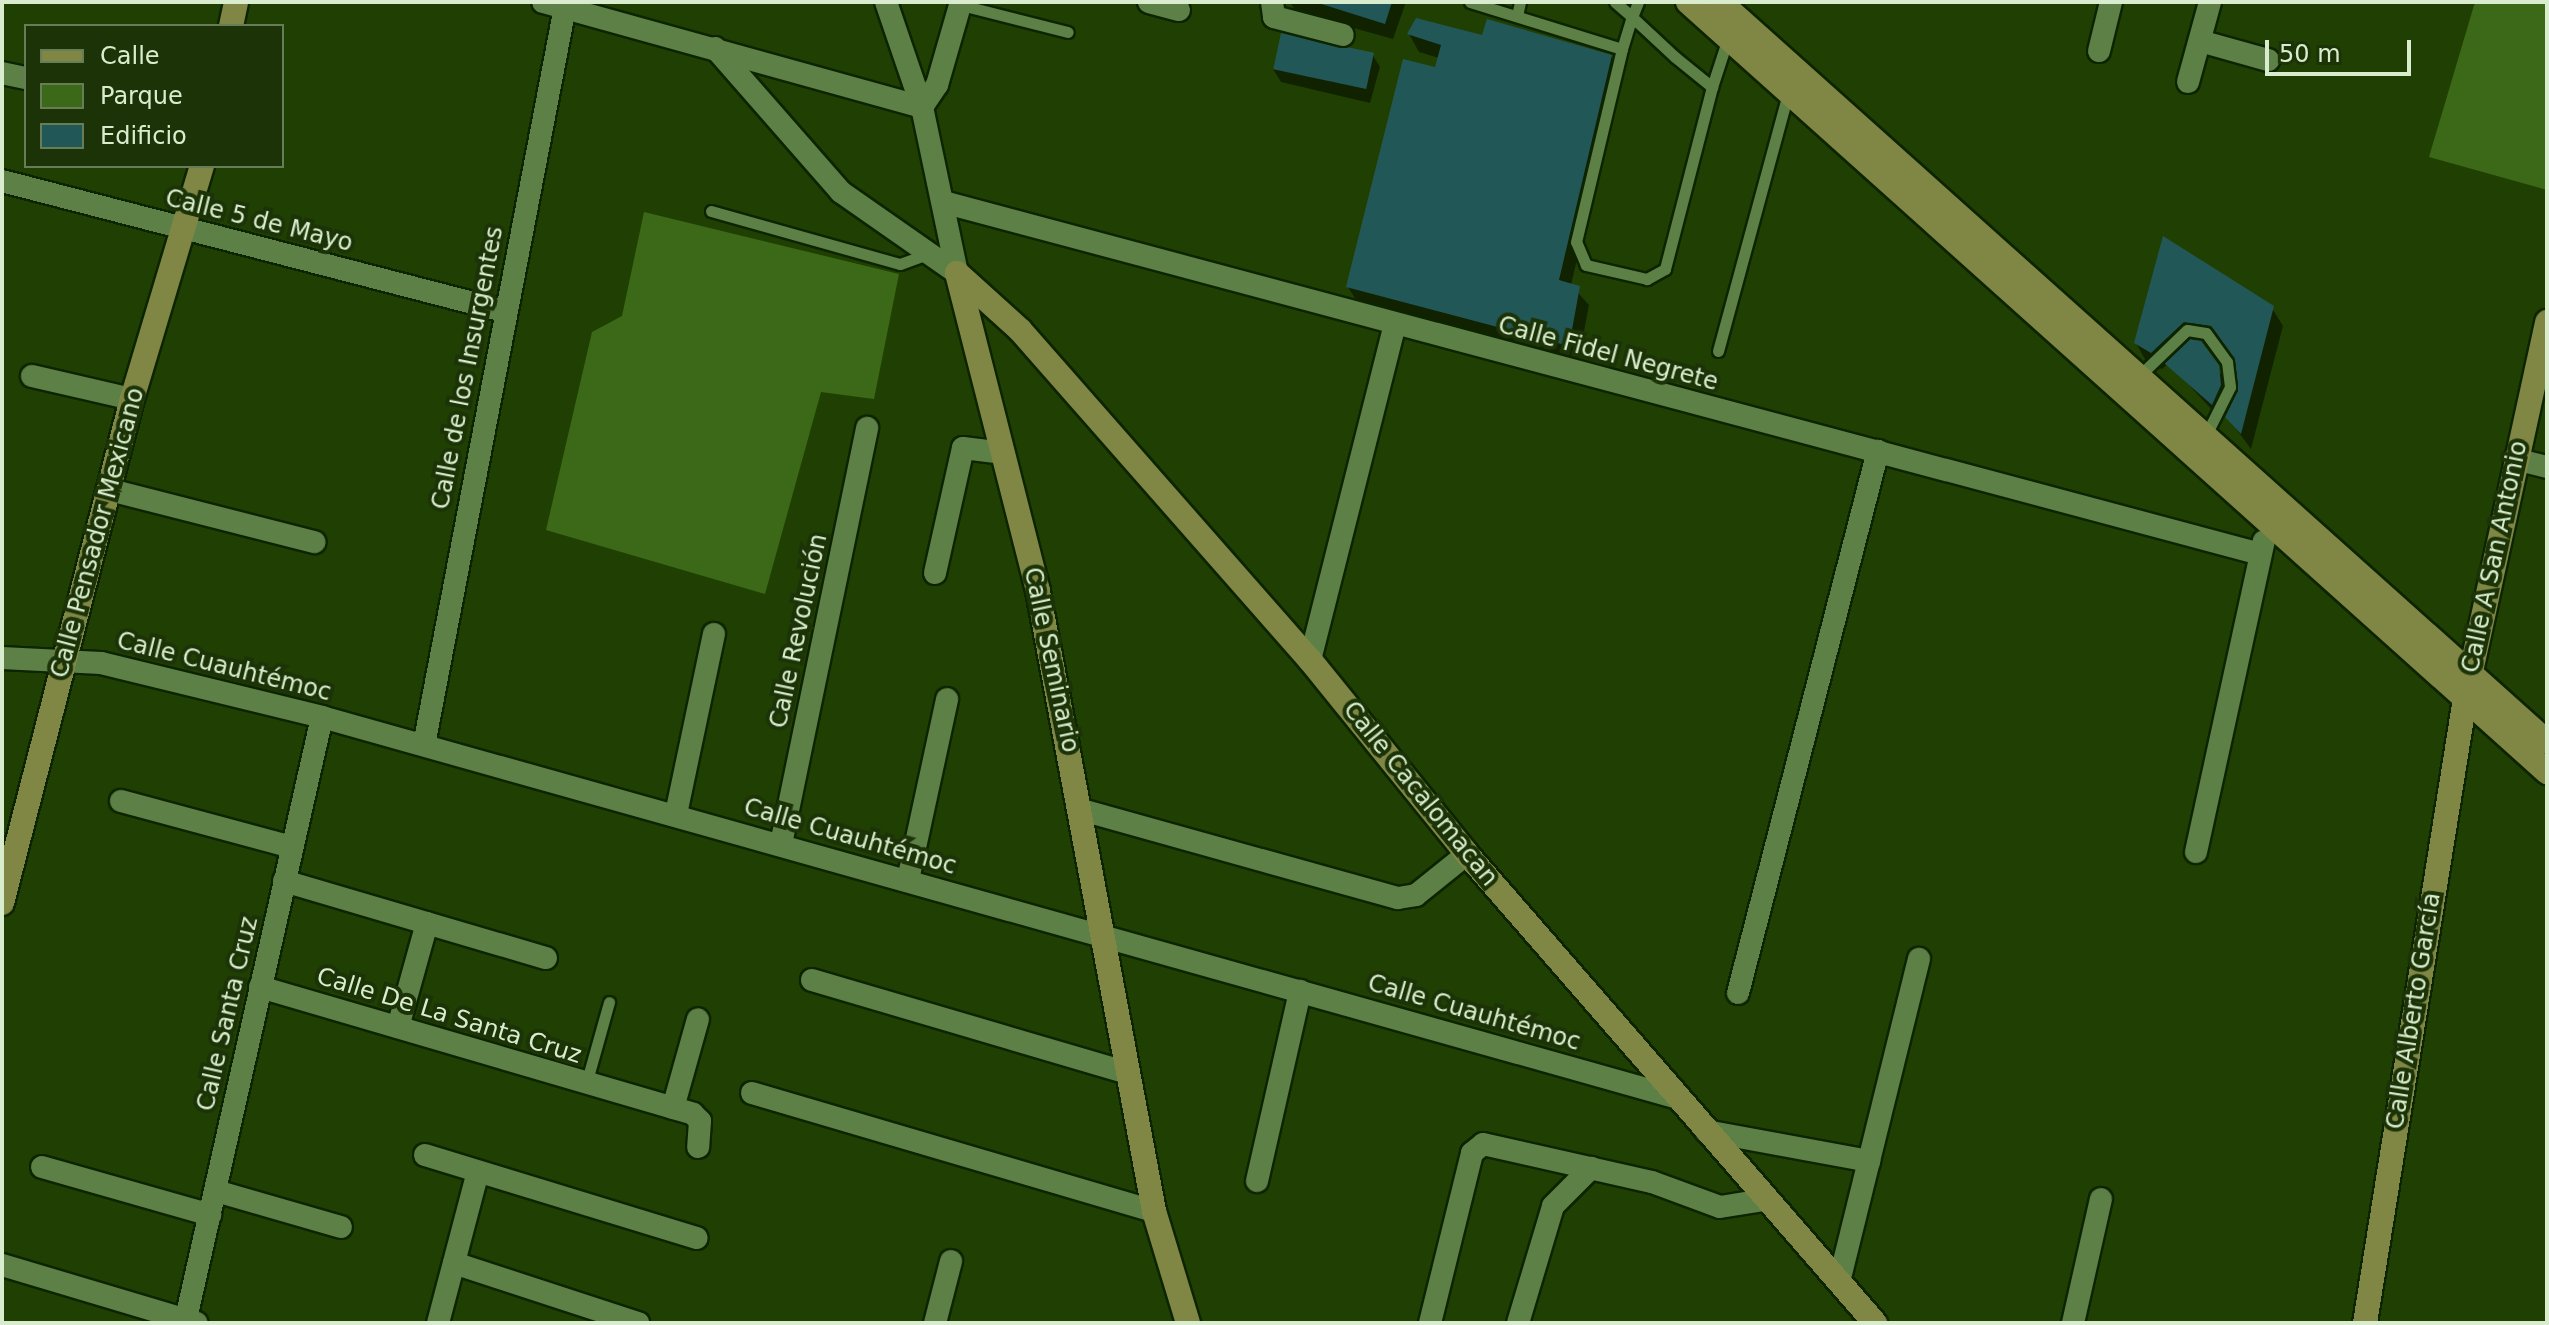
<!DOCTYPE html>
<meta charset="utf-8">
<style>
body{margin:0}
#map{position:relative;width:2549px;height:1325px;overflow:hidden;background:#204003;font-family:"DejaVu Sans",sans-serif}
div>[style]{position:absolute}
.green>*{inset:0;background:#3c6917}
.shadow>*{inset:0;background:#0007}
.building>*{inset:0;background:#225757;transform-origin:0 0}
.roads{filter:drop-shadow(2px 0 #0d2400) drop-shadow(-2px 0 #0d2400) drop-shadow(0 2px #0d2400) drop-shadow(0 -2px #0d2400)}
.lane>*{height:11px;margin:-5.5px;padding:0 5.5px;transform-origin:5.5px;border-radius:5.5px;background:#5d8047}
.street>*{height:22px;margin:-11px;padding:0 11px;transform-origin:11px;border-radius:11px;background:#5d8047}
.secondary>*{height:24px;margin:-12px;padding:0 12px;transform-origin:12px;border-radius:12px;background:#808745}
span{translate:-50% -50%;white-space:nowrap;text-align:center;line-height:1.15;-webkit-text-stroke:8px #1b3307;paint-order:stroke}
.street-label{font-size:24px;color:#d9edce}
.frame{position:absolute;inset:0;border:4px solid #d9edce;pointer-events:none}
.legend{position:absolute;left:24px;top:24px;width:260px;height:144px;box-sizing:border-box;background:#1b3307;border:2px solid #677d57;margin:0;padding:10px 14px;list-style:none;font-size:24px;color:#d9edce}
.legend li{display:flex;align-items:center;gap:16px;height:40px}
.legend b{width:40px;border:2px solid #677d57}
.scale{position:absolute;left:2265px;top:40px;width:146px;height:36px;box-sizing:border-box;border:4px solid #d9edce;border-top:0;padding-left:10px;font-size:24px;line-height:28px;white-space:nowrap;color:#d9edce;-webkit-text-stroke:6px #1b3307;paint-order:stroke}
</style>
<div id="map">
<div class="green">
<div style="clip-path:polygon(2475px 2px,2547px 2px,2547px 190px,2429px 157px)"></div>
<div style="clip-path:polygon(644px 212px,899px 274px,874px 399px,821px 392px,765px 594px,546px 530px,592px 332px,622px 316px)"></div>
</div>
<div class="shadow">
<div style="clip-path:polygon(1290px 2px,1406px 2px,1393px 39px,1296px 12px)"></div>
<div style="clip-path:polygon(1409px 34px,1611px 56px,1621px 74px,1571px 285px,1589px 305px,1578px 363px,1359px 305px,1348px 287px,1439px 58px,1419px 52px)"></div>
<div style="clip-path:polygon(1372px 54px,1380px 67px,1370px 103px,1281px 82px,1273px 69px)"></div>
<div style="clip-path:polygon(evenodd,2164px 240px,2272px 308px,2283px 326px,2251px 449px,2225px 414px,2222px 421px,2169px 363px,2162px 369px,2146px 361px,2136px 343px,2164px 240px,2198px 340px,2223px 343px,2238px 364px,2240px 390px,2231px 409px,2228px 385px,2198px 340px)"></div>
</div>
<div class="building">
<div style="clip-path:polygon(1315px 2px,1392px 2px,1385px 24px)"></div>
<div style="clip-path:polygon(1416px 18px,1482px 35px,1487px 19px,1612px 55px,1559px 280px,1580px 286px,1569px 346px,1346px 287px,1403px 59px,1435px 67px,1441px 45px,1407px 34px)"></div>
<div style="left:1281px;top:33px;width:95px;height:37px;rotate:12deg"></div>
<div style="clip-path:polygon(2163px 236px,2274px 306px,2241px 434px,2225px 417px,2238px 390px,2235px 360px,2211px 326px,2184px 322px,2151px 353px,2134px 343px)"></div>
<div style="clip-path:polygon(2190px 339px,2201px 341px,2219px 365px,2221px 385px,2212px 405px,2164px 363px)"></div>
</div>
<div class="roads">
<div class="lane">
<div style="left:1470px;top:2px;width:159px;rotate:17.2deg"></div>
<div style="left:1615px;top:2px;width:23px;rotate:41deg"></div>
<div style="left:1632px;top:17px;width:59px;rotate:42.9deg"></div>
<div style="left:1675px;top:57px;width:48px;rotate:39deg"></div>
<div style="left:1712px;top:87px;width:188px;rotate:104.5deg"></div>
<div style="left:1665px;top:269px;width:21px;rotate:151deg"></div>
<div style="left:1647px;top:279px;width:63px;rotate:-167.1deg"></div>
<div style="left:1586px;top:265px;width:25px;rotate:-113deg"></div>
<div style="left:1576px;top:242px;width:198px;rotate:-76.6deg"></div>
<div style="left:1622px;top:49px;width:34px;rotate:-73deg"></div>
<div style="left:1632px;top:17px;width:16px;rotate:-68deg"></div>
<div style="left:961px;top:5px;width:110px;rotate:14.2deg"></div>
<div style="left:1517px;top:16px;width:14px;rotate:-78deg"></div>
<div style="left:1712px;top:87px;width:52px;rotate:-71.9deg"></div>
<div style="left:711px;top:211px;width:196px;rotate:15.7deg"></div>
<div style="left:900px;top:264px;width:29px;rotate:-20deg"></div>
<div style="left:1718px;top:351px;width:270px;rotate:-74.8deg"></div>
<div style="left:2139px;top:376px;width:66px;rotate:-43.8deg"></div>
<div style="left:2187px;top:330px;width:19px;rotate:9deg"></div>
<div style="left:2206px;top:333px;width:36px;rotate:54deg"></div>
<div style="left:2227px;top:362px;width:25px;rotate:83deg"></div>
<div style="left:2230px;top:387px;width:54px;rotate:116.6deg"></div>
<div style="left:586px;top:1084px;width:85px;rotate:-74.3deg"></div>
</div>
<div class="street">
<div style="left:543px;top:2px;width:393px;rotate:15.5deg"></div>
<div style="left:886px;top:2px;width:111px;rotate:71.1deg"></div>
<div style="left:922px;top:107px;width:170px;rotate:78.1deg"></div>
<div style="left:1149px;top:2px;width:31px;rotate:15deg"></div>
<div style="left:1272px;top:2px;width:15px;rotate:82deg"></div>
<div style="left:1274px;top:17px;width:71px;rotate:14.6deg"></div>
<div style="left:2200px;top:41px;width:71px;rotate:15.6deg"></div>
<div style="left:715px;top:48px;width:191px;rotate:48.8deg"></div>
<div style="left:841px;top:192px;width:141px;rotate:34.9deg"></div>
<div style="left:2099px;top:51px;width:50px;rotate:-76.2deg"></div>
<div style="left:2px;top:73px;width:25px;rotate:12deg"></div>
<div style="left:2188px;top:82px;width:83px;rotate:-74.6deg"></div>
<div style="left:922px;top:107px;width:27px;rotate:-56deg"></div>
<div style="left:937px;top:85px;width:86px;rotate:-73.9deg"></div>
<div style="left:2px;top:181px;width:519px;rotate:14.52deg"></div>
<div style="left:943px;top:202px;width:1363px;rotate:14.96deg"></div>
<div style="left:32px;top:376px;width:103px;rotate:13deg"></div>
<div style="left:2515px;top:459px;width:33px;rotate:14deg"></div>
<div style="left:110px;top:490px;width:211px;rotate:14.3deg"></div>
<div style="left:935px;top:573px;width:128px;rotate:-77.4deg"></div>
<div style="left:963px;top:448px;width:39px;rotate:7deg"></div>
<div style="left:2px;top:658px;width:99px;rotate:2.9deg"></div>
<div style="left:101px;top:663px;width:228px;rotate:13.7deg"></div>
<div style="left:322px;top:717px;width:1409px;rotate:15.69deg"></div>
<div style="left:1310px;top:660px;width:346px;rotate:-75.8deg"></div>
<div style="left:424px;top:745px;width:756px;rotate:-79.18deg"></div>
<div style="left:121px;top:801px;width:177px;rotate:15.1deg"></div>
<div style="left:1082px;top:810px;width:328px;rotate:15.6deg"></div>
<div style="left:1398px;top:898px;width:18px;rotate:-9deg"></div>
<div style="left:1416px;top:895px;width:65px;rotate:-38.8deg"></div>
<div style="left:676px;top:814px;width:184px;rotate:-78.1deg"></div>
<div style="left:781px;top:844px;width:425px;rotate:-78.3deg"></div>
<div style="left:2196px;top:852px;width:318px;rotate:-77.7deg"></div>
<div style="left:908px;top:880px;width:185px;rotate:-77.8deg"></div>
<div style="left:284px;top:881px;width:273px;rotate:16.4deg"></div>
<div style="left:812px;top:980px;width:329px;rotate:16.4deg"></div>
<div style="left:260px;top:987px;width:451px;rotate:16.3deg"></div>
<div style="left:693px;top:1114px;width:10px;rotate:45deg"></div>
<div style="left:700px;top:1121px;width:26px;rotate:94deg"></div>
<div style="left:1738px;top:993px;width:560px;rotate:-75.52deg"></div>
<div style="left:398px;top:1027px;width:108px;rotate:-74.4deg"></div>
<div style="left:752px;top:1093px;width:419px;rotate:16.4deg"></div>
<div style="left:673px;top:1108px;width:92px;rotate:-74.3deg"></div>
<div style="left:1706px;top:1131px;width:166px;rotate:10.4deg"></div>
<div style="left:425px;top:1155px;width:284px;rotate:17deg"></div>
<div style="left:42px;top:1167px;width:175px;rotate:15.9deg"></div>
<div style="left:1257px;top:1181px;width:195px;rotate:-77.2deg"></div>
<div style="left:216px;top:1191px;width:130px;rotate:16.1deg"></div>
<div style="left:454px;top:1263px;width:194px;rotate:18.1deg"></div>
<div style="left:2px;top:1265px;width:203px;rotate:16.6deg"></div>
<div style="left:1839px;top:1282px;width:333px;rotate:-76.1deg"></div>
<div style="left:185px;top:1323px;width:621px;rotate:-77.26deg"></div>
<div style="left:438px;top:1323px;width:156px;rotate:-75.2deg"></div>
<div style="left:935px;top:1323px;width:64px;rotate:-75.5deg"></div>
<div style="left:1430px;top:1323px;width:175px;rotate:-76.1deg"></div>
<div style="left:1472px;top:1153px;width:14px;rotate:-39deg"></div>
<div style="left:1483px;top:1144px;width:173px;rotate:12.7deg"></div>
<div style="left:1652px;top:1182px;width:72px;rotate:20.2deg"></div>
<div style="left:1720px;top:1207px;width:45px;rotate:-9deg"></div>
<div style="left:1518px;top:1323px;width:122px;rotate:-73.3deg"></div>
<div style="left:1553px;top:1206px;width:54px;rotate:-45deg"></div>
<div style="left:2073px;top:1323px;width:127px;rotate:-77.3deg"></div>
</div>
<div class="secondary">
<div style="left:1688px;top:2px;width:1154px;rotate:41.87deg"></div>
<div style="left:1720px;top:2px;width:1110px;rotate:41.82deg"></div>
<div style="left:231px;top:26px;width:25px;rotate:-78deg"></div>
<div style="left:957px;top:273px;width:85px;rotate:42.1deg"></div>
<div style="left:1020px;top:330px;width:439px;rotate:48.7deg"></div>
<div style="left:1310px;top:660px;width:250px;rotate:51deg"></div>
<div style="left:1467px;top:854px;width:622px;rotate:48.98deg"></div>
<div style="left:957px;top:273px;width:328px;rotate:75.7deg"></div>
<div style="left:1038px;top:591px;width:631px;rotate:79.4deg"></div>
<div style="left:1154px;top:1211px;width:117px;rotate:73.1deg"></div>
<div style="left:2px;top:903px;width:520px;rotate:-75.54deg"></div>
<div style="left:132px;top:399px;width:243px;rotate:-73.3deg"></div>
<div style="left:2365px;top:1323px;width:632px;rotate:-80.9deg"></div>
<div style="left:2465px;top:699px;width:386px;rotate:-77.7deg"></div>
</div>
</div>
<div class="street-label">
<span style="left:259px;top:221px;rotate:14deg">Calle 5 de Mayo</span>
<span style="left:1608px;top:354px;rotate:15deg">Calle Fidel Negrete</span>
<span style="left:468px;top:368px;rotate:-79deg">Calle de los Insurgentes</span>
<span style="left:98px;top:533px;rotate:-75deg">Calle Pensador Mexicano</span>
<span style="left:2495px;top:557px;rotate:-78deg">Calle A San Antonio</span>
<span style="left:799px;top:631px;rotate:-78deg">Calle Revolución</span>
<span style="left:1051px;top:660px;rotate:78deg">Calle Seminario</span>
<span style="left:224px;top:667px;rotate:14deg">Calle Cuauhtémoc</span>
<span style="left:1420px;top:794px;rotate:51deg">Calle Cacalomacan</span>
<span style="left:850px;top:837px;rotate:16deg">Calle Cuauhtémoc</span>
<span style="left:2414px;top:1011px;rotate:-81deg">Calle Alberto García</span>
<span style="left:1474px;top:1013px;rotate:16deg">Calle Cuauhtémoc</span>
<span style="left:228px;top:1014px;rotate:-77deg">Calle Santa Cruz</span>
<span style="left:449px;top:1016px;rotate:17deg">Calle De La Santa Cruz</span>
</div>
<div class="frame"></div>
<ul class="legend">
<li><b style="height:10px;background:#808745"></b>Calle</li>
<li><b style="height:22px;background:#3c6917"></b>Parque</li>
<li><b style="height:22px;background:#225757"></b>Edificio</li>
</ul>
<div class="scale">50 m</div>
</div>
